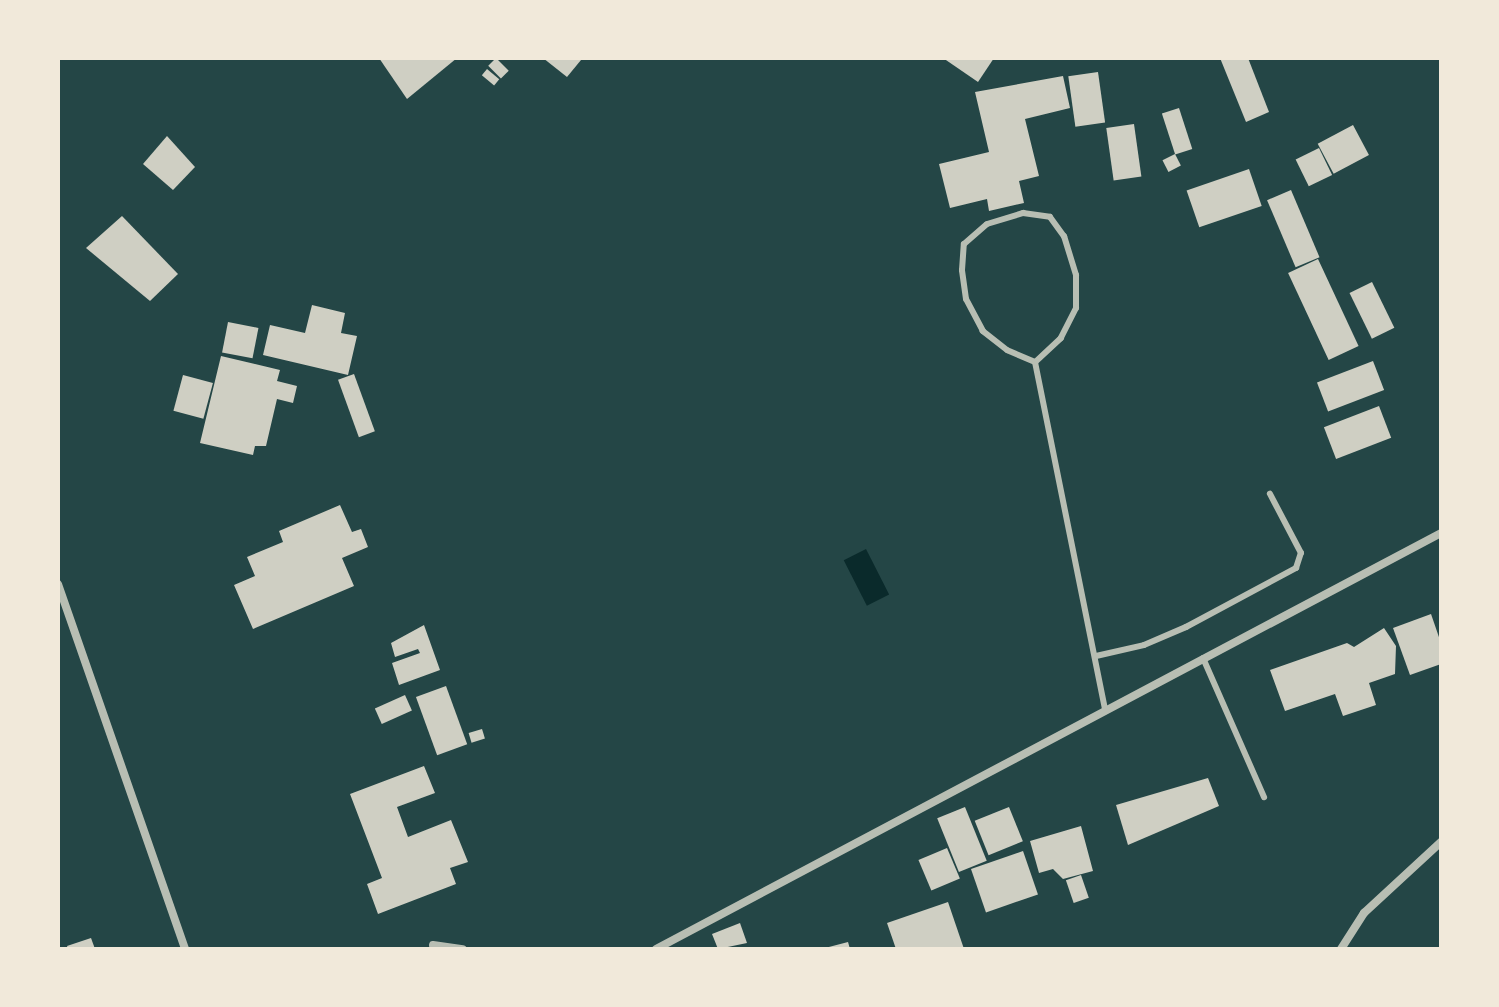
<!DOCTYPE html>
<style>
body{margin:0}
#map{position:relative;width:1499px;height:1007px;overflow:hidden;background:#0f3d3e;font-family:"Asap Condensed",sans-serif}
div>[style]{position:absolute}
.green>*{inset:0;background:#244646;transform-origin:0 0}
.water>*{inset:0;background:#0a2a2b;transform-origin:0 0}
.building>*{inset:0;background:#cfcfc3;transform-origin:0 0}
.service>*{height:6px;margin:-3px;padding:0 3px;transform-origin:3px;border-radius:3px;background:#b8beb3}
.minor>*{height:8px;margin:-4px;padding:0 4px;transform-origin:4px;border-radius:4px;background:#b8beb3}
span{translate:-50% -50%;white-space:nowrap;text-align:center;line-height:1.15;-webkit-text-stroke:6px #f1e9da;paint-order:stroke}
.frame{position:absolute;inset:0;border:60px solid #f1e9da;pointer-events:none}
</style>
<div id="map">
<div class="green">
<div style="left:58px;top:58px;width:1383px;height:891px"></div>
</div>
<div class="water">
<div style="left:866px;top:549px;width:51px;height:25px;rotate:63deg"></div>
</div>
<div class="building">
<div style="clip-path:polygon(379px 58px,457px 58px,407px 99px)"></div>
<div style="left:496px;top:58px;width:18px;height:11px;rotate:45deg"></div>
<div style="clip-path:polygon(543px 58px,578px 58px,581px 60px,567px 77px)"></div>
<div style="clip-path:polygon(943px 58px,994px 58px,978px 82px)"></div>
<div style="clip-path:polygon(1220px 58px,1248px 58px,1269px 112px,1246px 122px)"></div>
<div style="left:487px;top:69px;width:16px;height:8px;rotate:40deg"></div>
<div style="left:1098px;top:72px;width:51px;height:30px;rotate:82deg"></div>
<div style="clip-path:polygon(1063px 76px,1070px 108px,1025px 119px,1039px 176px,1019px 181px,1024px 203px,989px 211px,987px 199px,950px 208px,939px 164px,989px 152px,975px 92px)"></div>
<div style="left:1179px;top:108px;width:43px;height:18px;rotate:72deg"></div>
<div style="left:1134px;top:124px;width:53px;height:28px;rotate:82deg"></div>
<div style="left:1353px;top:125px;width:34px;height:40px;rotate:62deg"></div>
<div style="clip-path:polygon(167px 136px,195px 167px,173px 190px,143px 164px)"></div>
<div style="left:1319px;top:148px;width:30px;height:26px;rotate:64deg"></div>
<div style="left:1175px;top:154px;width:13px;height:14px;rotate:63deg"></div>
<div style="left:1249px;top:169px;width:39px;height:66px;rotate:71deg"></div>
<div style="left:1291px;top:190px;width:73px;height:26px;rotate:67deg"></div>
<div style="clip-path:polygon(122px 216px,178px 274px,150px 301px,86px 248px)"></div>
<div style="left:1318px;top:259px;width:96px;height:33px;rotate:65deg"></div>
<div style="left:1372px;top:282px;width:51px;height:25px;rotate:64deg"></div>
<div style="clip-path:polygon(312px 305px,345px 313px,341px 333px,357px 336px,348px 375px,263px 355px,270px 325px,305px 333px)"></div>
<div style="left:228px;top:322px;width:31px;height:31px;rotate:11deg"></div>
<div style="clip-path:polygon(221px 356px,280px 370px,277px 381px,297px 386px,293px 403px,277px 399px,266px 446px,255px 446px,253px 455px,200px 443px)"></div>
<div style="left:1373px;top:361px;width:31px;height:60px;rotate:69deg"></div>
<div style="left:354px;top:374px;width:61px;height:17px;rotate:70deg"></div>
<div style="left:183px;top:375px;width:31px;height:37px;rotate:15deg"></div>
<div style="left:1379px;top:406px;width:34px;height:59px;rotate:69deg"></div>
<div style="clip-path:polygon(340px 505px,352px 532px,361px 529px,368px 547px,342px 558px,354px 586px,253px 629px,234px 585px,255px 576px,247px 557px,283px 542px,279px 531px)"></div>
<div style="clip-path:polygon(1431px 614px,1441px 643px,1441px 664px,1410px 675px,1393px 628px)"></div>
<div style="clip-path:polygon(424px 625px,440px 670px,399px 685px,392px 663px,420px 653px,418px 649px,395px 657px,391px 643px)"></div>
<div style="clip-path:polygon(1384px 628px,1396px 646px,1395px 674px,1369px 683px,1376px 705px,1343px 716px,1335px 694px,1285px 711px,1270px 670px,1347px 643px,1354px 647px)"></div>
<div style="left:446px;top:686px;width:62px;height:32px;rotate:70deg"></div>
<div style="left:405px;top:695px;width:17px;height:33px;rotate:66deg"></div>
<div style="left:482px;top:729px;width:10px;height:14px;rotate:73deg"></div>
<div style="clip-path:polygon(424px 766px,435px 793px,397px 807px,408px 837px,451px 820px,468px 862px,450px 868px,456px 884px,378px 914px,367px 884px,382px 878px,350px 794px)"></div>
<div style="clip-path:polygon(1208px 778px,1219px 806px,1128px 845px,1116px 805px)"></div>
<div style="left:965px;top:807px;width:58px;height:30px;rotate:68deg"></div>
<div style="left:1009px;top:807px;width:37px;height:37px;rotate:68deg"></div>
<div style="clip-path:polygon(1081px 826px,1093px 871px,1063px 879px,1053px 869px,1039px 873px,1030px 841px)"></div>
<div style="left:947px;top:848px;width:33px;height:31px;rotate:67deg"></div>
<div style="left:1023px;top:851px;width:46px;height:55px;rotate:71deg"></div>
<div style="left:1081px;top:875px;width:24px;height:16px;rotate:71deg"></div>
<div style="clip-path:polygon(948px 902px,964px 949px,896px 949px,887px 923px)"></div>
<div style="clip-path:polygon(740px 923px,747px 943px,718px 949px,712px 934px)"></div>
<div style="clip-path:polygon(91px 938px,95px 949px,68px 949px,67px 946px)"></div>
<div style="clip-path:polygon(848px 942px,850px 949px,825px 949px,825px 948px)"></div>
</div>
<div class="service">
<div style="left:1035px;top:362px;width:30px;rotate:-157deg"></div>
<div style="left:1007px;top:350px;width:31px;rotate:-142deg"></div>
<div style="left:983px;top:331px;width:36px;rotate:-118deg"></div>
<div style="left:966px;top:299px;width:29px;rotate:-98deg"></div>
<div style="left:962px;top:270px;width:26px;rotate:-86deg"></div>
<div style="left:964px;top:244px;width:30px;rotate:-41deg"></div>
<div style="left:987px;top:224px;width:38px;rotate:-17deg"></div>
<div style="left:1023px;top:213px;width:27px;rotate:8deg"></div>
<div style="left:1050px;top:217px;width:24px;rotate:54deg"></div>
<div style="left:1064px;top:236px;width:41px;rotate:72.9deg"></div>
<div style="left:1076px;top:275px;width:33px;rotate:90deg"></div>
<div style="left:1076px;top:308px;width:34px;rotate:117deg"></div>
<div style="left:1061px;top:338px;width:35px;rotate:137deg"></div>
<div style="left:1035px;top:362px;width:355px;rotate:78.6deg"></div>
<div style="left:1096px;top:656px;width:49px;rotate:-12.9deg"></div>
<div style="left:1144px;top:645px;width:46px;rotate:-23.2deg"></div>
<div style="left:1186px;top:627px;width:125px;rotate:-28.2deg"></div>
<div style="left:1296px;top:568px;width:16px;rotate:-72deg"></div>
<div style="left:1301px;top:553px;width:67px;rotate:-117.7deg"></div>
<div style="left:1203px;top:658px;width:152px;rotate:66.3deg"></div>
</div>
<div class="minor">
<div style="left:58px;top:584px;width:386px;rotate:70.8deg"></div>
<div style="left:433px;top:945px;width:30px;rotate:8deg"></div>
<div style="left:656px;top:949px;width:888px;rotate:-27.92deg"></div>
<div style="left:1341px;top:949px;width:43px;rotate:-57.4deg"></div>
<div style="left:1364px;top:913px;width:105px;rotate:-42.7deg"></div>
</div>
<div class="frame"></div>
</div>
